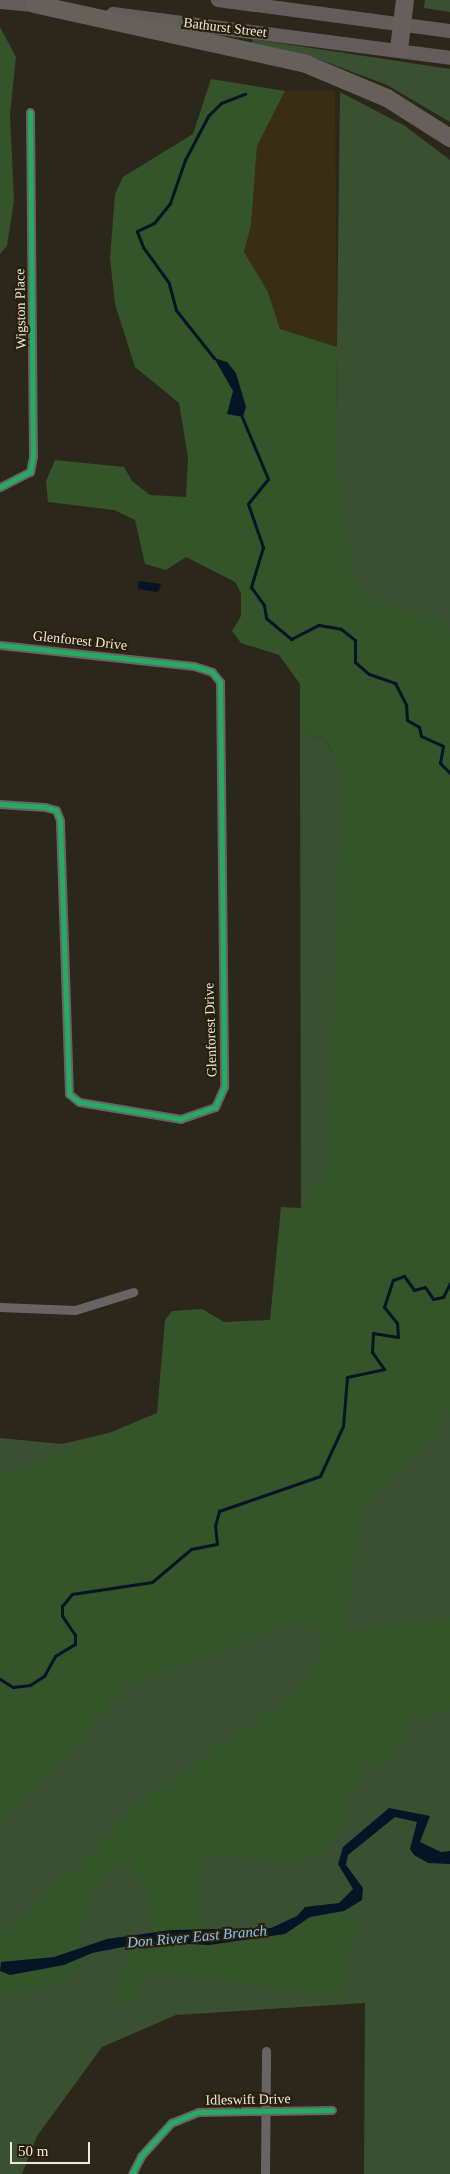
<!DOCTYPE html>
<style>
body{margin:0}
#map{position:relative;width:450px;height:2174px;overflow:hidden;background:#2c271b;font-family:Georgia,serif}
div>[style]{position:absolute}
.built>*{inset:0;background:#392e13}
.green>*{inset:0;background:#3a5131}
.forest>*{inset:0;background:#345529}
.water>*{inset:0;background:#041526}
.stream>*{height:3px;margin:-1.5px;padding:0 1.5px;transform-origin:1.5px;border-radius:1.5px;background:#041526}
.minor>*{height:9px;margin:-4.5px;padding:0 4.5px;transform-origin:4.5px;border-radius:4.5px;background:#686464}
.secondary>*{height:14px;margin:-7px;padding:0 7px;transform-origin:7px;border-radius:7px;background:#625d5a}
.motorway>*{height:18px;margin:-9px;padding:0 9px;transform-origin:9px;border-radius:9px;background:#66605c}
.cycleway>*{height:5px;margin:-2.5px;padding:0 2.5px;transform-origin:2.5px;border-radius:2.5px;background:#26ab63}
span{translate:-50% -50%;white-space:nowrap;text-align:center;line-height:1.15;-webkit-text-stroke:4.5px #29200b;paint-order:stroke}
.street-label{font-size:14px;color:#efe9dc}
.water-label{font-size:15px;color:#8ac5f7;font-style:italic}
.scale{position:absolute;left:10px;top:2142px;width:80px;height:22px;box-sizing:border-box;border:2px solid #efe9dc;border-top:0;padding-left:6px;font-size:15px;line-height:18px;white-space:nowrap;color:#efe9dc;-webkit-text-stroke:4px #29200b;paint-order:stroke}
</style>
<div id="map">
<div class="built">
<div style="clip-path:polygon(285px 91px,335px 91px,337px 347px,280px 329px,268px 292px,244px 252px,251px 225px,257px 146px)"></div>
</div>
<div class="green">
<div style="clip-path:polygon(425px 0,450px 0,450px 12px,424px 8px)"></div>
<div style="clip-path:polygon(253px 39px,450px 69px,450px 122px,387px 85px,318px 59px,252px 46px)"></div>
<div style="clip-path:polygon(340px 92px,405px 126px,450px 160px,450px 2174px,364px 2174px,365px 2003px,176px 2015px,102px 2047px,37px 2136px,22px 2174px,0 2174px,0 1438px,62px 1444px,341px 1378px,328px 1173px,301px 1208px,300px 731px,326px 740px,332px 752px)"></div>
</div>
<div class="forest">
<div style="clip-path:polygon(0 27px,16px 57px,10px 114px,14px 201px,7px 246px,0 254px)"></div>
<div style="clip-path:polygon(211px 79px,285px 91px,257px 146px,251px 225px,244px 252px,268px 292px,280px 329px,337px 347px,336px 472px,343px 484px,335px 490px,352px 561px,350px 583px,379px 602px,441px 621px,450px 634px,450px 1409px,416px 1453px,361px 1508px,347px 1614px,350px 1631px,450px 1618px,450px 1708px,407px 1723px,402px 1738px,382px 1764px,366px 1768px,353px 1788px,334px 1843px,300px 1862px,218px 1856px,203px 1860px,195px 1884px,202px 1930px,272px 1941px,296px 1925px,340px 1908px,349px 1910px,356px 1934px,338px 1996px,149px 1970px,133px 1997px,118px 2006px,115px 1999px,130px 1955px,150px 1927px,152px 1910px,135px 1868px,119px 1864px,94px 1886px,80px 1925px,80px 1968px,71px 1979px,10px 1996px,0 1994px,0 1932px,25px 1918px,52px 1887px,87px 1860px,134px 1807px,289px 1699px,316px 1668px,324px 1638px,312px 1624px,299px 1621px,129px 1686px,0 1820px,0 1472px,11px 1474px,157px 1413px,165px 1320px,172px 1311px,202px 1309px,224px 1322px,270px 1320px,281px 1207px,301px 1208px,328px 1172px,342px 772px,326px 740px,300px 731px,300px 684px,279px 655px,241px 643px,232px 631px,241px 616px,241px 593px,235px 582px,186px 557px,166px 570px,145px 564px,135px 520px,114px 510px,48px 502px,46px 481px,55px 460px,124px 467px,132px 481px,150px 495px,186px 497px,188px 457px,179px 403px,135px 367px,115px 304px,110px 258px,115px 194px,123px 177px,193px 134px)"></div>
</div>
<div class="water">
<div style="clip-path:polygon(214px 358px,227px 362px,236px 373px,246px 407px,243px 417px,227px 414px,233px 391px)"></div>
<div style="clip-path:polygon(139px 581px,161px 584px,160px 588px,157px 592px,138px 589px)"></div>
<div style="clip-path:polygon(389px 1808px,430px 1816px,420px 1842px,441px 1852px,450px 1851px,450px 1864px,428px 1863px,414px 1855px,410px 1849px,417px 1822px,395px 1817px,348px 1855px,346px 1865px,363px 1888px,362px 1900px,344px 1911px,310px 1917px,285px 1934px,209px 1945px,149px 1942px,92px 1953px,64px 1965px,10px 1975px,0 1971px,1px 1962px,54px 1957px,107px 1939px,171px 1930px,271px 1928px,297px 1916px,305px 1907px,339px 1903px,353px 1889px,338px 1864px,343px 1847px)"></div>
</div>
<div class="stream">
<div style="left:214px;top:358px;width:61px;rotate:-128.4deg"></div>
<div style="left:176px;top:310px;width:28px;rotate:-105deg"></div>
<div style="left:169px;top:283px;width:44px;rotate:-125.8deg"></div>
<div style="left:143px;top:247px;width:17px;rotate:-111deg"></div>
<div style="left:137px;top:231px;width:19px;rotate:-25deg"></div>
<div style="left:154px;top:223px;width:26px;rotate:-51deg"></div>
<div style="left:170px;top:203px;width:46px;rotate:-70.8deg"></div>
<div style="left:185px;top:160px;width:50px;rotate:-62.4deg"></div>
<div style="left:208px;top:116px;width:18px;rotate:-45deg"></div>
<div style="left:221px;top:103px;width:26px;rotate:-21deg"></div>
<div style="left:242px;top:417px;width:67px;rotate:67.2deg"></div>
<div style="left:268px;top:479px;width:32px;rotate:129deg"></div>
<div style="left:248px;top:504px;width:46px;rotate:70.8deg"></div>
<div style="left:263px;top:547px;width:42px;rotate:106.7deg"></div>
<div style="left:251px;top:587px;width:22px;rotate:54deg"></div>
<div style="left:264px;top:605px;width:13px;rotate:81deg"></div>
<div style="left:266px;top:618px;width:33px;rotate:40deg"></div>
<div style="left:291px;top:639px;width:31px;rotate:-27deg"></div>
<div style="left:319px;top:625px;width:22px;rotate:10deg"></div>
<div style="left:341px;top:629px;width:18px;rotate:38deg"></div>
<div style="left:355px;top:640px;width:22px;rotate:90deg"></div>
<div style="left:355px;top:662px;width:18px;rotate:41deg"></div>
<div style="left:369px;top:674px;width:28px;rotate:19deg"></div>
<div style="left:395px;top:683px;width:25px;rotate:63deg"></div>
<div style="left:406px;top:705px;width:15px;rotate:86deg"></div>
<div style="left:407px;top:720px;width:14px;rotate:30deg"></div>
<div style="left:419px;top:727px;width:9px;rotate:77deg"></div>
<div style="left:421px;top:736px;width:24px;rotate:24deg"></div>
<div style="left:443px;top:746px;width:17px;rotate:100deg"></div>
<div style="left:440px;top:763px;width:14px;rotate:45deg"></div>
<div style="left:0;top:1679px;width:15px;rotate:32deg"></div>
<div style="left:13px;top:1687px;width:17px;rotate:-7deg"></div>
<div style="left:30px;top:1685px;width:17px;rotate:-33deg"></div>
<div style="left:44px;top:1676px;width:23px;rotate:-61deg"></div>
<div style="left:55px;top:1656px;width:23px;rotate:-31deg"></div>
<div style="left:75px;top:1644px;width:9px;rotate:-90deg"></div>
<div style="left:75px;top:1635px;width:23px;rotate:-124deg"></div>
<div style="left:62px;top:1616px;width:10px;rotate:-90deg"></div>
<div style="left:62px;top:1606px;width:16px;rotate:-50deg"></div>
<div style="left:72px;top:1594px;width:81px;rotate:-8.5deg"></div>
<div style="left:152px;top:1582px;width:51px;rotate:-40.2deg"></div>
<div style="left:191px;top:1549px;width:26px;rotate:-11deg"></div>
<div style="left:217px;top:1544px;width:18px;rotate:-96deg"></div>
<div style="left:215px;top:1526px;width:16px;rotate:-75deg"></div>
<div style="left:219px;top:1511px;width:107px;rotate:-19.1deg"></div>
<div style="left:320px;top:1476px;width:55px;rotate:-65.3deg"></div>
<div style="left:343px;top:1426px;width:49px;rotate:-85.3deg"></div>
<div style="left:347px;top:1377px;width:38px;rotate:-12deg"></div>
<div style="left:384px;top:1369px;width:21px;rotate:-125deg"></div>
<div style="left:372px;top:1352px;width:19px;rotate:-87deg"></div>
<div style="left:373px;top:1333px;width:25px;rotate:9deg"></div>
<div style="left:398px;top:1337px;width:14px;rotate:-94deg"></div>
<div style="left:397px;top:1323px;width:21px;rotate:-129deg"></div>
<div style="left:384px;top:1307px;width:28px;rotate:-72deg"></div>
<div style="left:393px;top:1280px;width:12px;rotate:-20deg"></div>
<div style="left:404px;top:1276px;width:17px;rotate:54deg"></div>
<div style="left:414px;top:1290px;width:11px;rotate:-15deg"></div>
<div style="left:425px;top:1287px;width:14px;rotate:56deg"></div>
<div style="left:433px;top:1299px;width:10px;rotate:-11deg"></div>
<div style="left:443px;top:1297px;width:16px;rotate:-63deg"></div>
</div>
<div class="minor">
<div style="left:0;top:487px;width:34px;rotate:-27deg"></div>
<div style="left:30px;top:472px;width:15px;rotate:-79deg"></div>
<div style="left:33px;top:457px;width:345px;rotate:-90.5deg"></div>
<div style="left:0;top:645px;width:195px;rotate:6.2deg"></div>
<div style="left:194px;top:666px;width:19px;rotate:18deg"></div>
<div style="left:212px;top:672px;width:13px;rotate:51deg"></div>
<div style="left:220px;top:682px;width:405px;rotate:89.4deg"></div>
<div style="left:224px;top:1087px;width:22px;rotate:114deg"></div>
<div style="left:215px;top:1107px;width:36px;rotate:161deg"></div>
<div style="left:181px;top:1119px;width:103px;rotate:-170.5deg"></div>
<div style="left:79px;top:1102px;width:13px;rotate:-141deg"></div>
<div style="left:69px;top:1094px;width:274px;rotate:-91.9deg"></div>
<div style="left:60px;top:820px;width:11px;rotate:-112deg"></div>
<div style="left:56px;top:810px;width:11px;rotate:-165deg"></div>
<div style="left:45px;top:807px;width:45px;rotate:-176.2deg"></div>
<div style="left:0;top:1307px;width:75px;rotate:2.3deg"></div>
<div style="left:75px;top:1310px;width:61px;rotate:-17.2deg"></div>
<div style="left:132px;top:2174px;width:20px;rotate:-63deg"></div>
<div style="left:141px;top:2156px;width:45px;rotate:-47.7deg"></div>
<div style="left:171px;top:2123px;width:29px;rotate:-22deg"></div>
<div style="left:198px;top:2112px;width:134px;rotate:-0.9deg"></div>
<div style="left:265px;top:2174px;width:123px;rotate:-89.5deg"></div>
</div>
<div class="secondary">
<div style="left:218px;top:0;width:234px;rotate:7.6deg"></div>
<div style="left:0;top:2px;width:44px;rotate:5.2deg"></div>
<div style="left:113px;top:14px;width:340px;rotate:7.4deg"></div>
</div>
<div class="motorway">
<div style="left:34px;top:4px;width:279px;rotate:12.4deg"></div>
<div style="left:306px;top:64px;width:88px;rotate:22.8deg"></div>
<div style="left:387px;top:98px;width:75px;rotate:32.4deg"></div>
<div style="left:399px;top:49px;width:49px;rotate:-83deg"></div>
</div>
<div class="cycleway">
<div style="left:0;top:487px;width:34px;rotate:-27deg"></div>
<div style="left:30px;top:472px;width:15px;rotate:-79deg"></div>
<div style="left:33px;top:457px;width:345px;rotate:-90.5deg"></div>
<div style="left:0;top:645px;width:195px;rotate:6.2deg"></div>
<div style="left:194px;top:666px;width:19px;rotate:18deg"></div>
<div style="left:212px;top:672px;width:13px;rotate:51deg"></div>
<div style="left:220px;top:682px;width:405px;rotate:89.4deg"></div>
<div style="left:224px;top:1087px;width:22px;rotate:114deg"></div>
<div style="left:215px;top:1107px;width:36px;rotate:161deg"></div>
<div style="left:181px;top:1119px;width:103px;rotate:-170.5deg"></div>
<div style="left:79px;top:1102px;width:13px;rotate:-141deg"></div>
<div style="left:69px;top:1094px;width:274px;rotate:-91.9deg"></div>
<div style="left:60px;top:820px;width:11px;rotate:-112deg"></div>
<div style="left:56px;top:810px;width:11px;rotate:-165deg"></div>
<div style="left:45px;top:807px;width:45px;rotate:-176.2deg"></div>
<div style="left:132px;top:2174px;width:20px;rotate:-63deg"></div>
<div style="left:141px;top:2156px;width:45px;rotate:-47.7deg"></div>
<div style="left:171px;top:2123px;width:29px;rotate:-22deg"></div>
<div style="left:198px;top:2112px;width:134px;rotate:-0.9deg"></div>
</div>
<div class="street-label">
<span style="left:225px;top:28px;rotate:7deg">Bathurst Street</span>
<span style="left:21px;top:309px;rotate:-91deg">Wigston Place</span>
<span style="left:80px;top:641px;rotate:6deg">Glenforest Drive</span>
<span style="left:211px;top:1030px;rotate:-92deg">Glenforest Drive</span>
<span style="left:248px;top:2100px;rotate:-1deg">Idleswift Drive</span>
</div>
<div class="water-label">
<span style="left:197px;top:1937px;rotate:-5deg">Don River East Branch</span>
</div>
<div class="scale">50 m</div>
</div>
